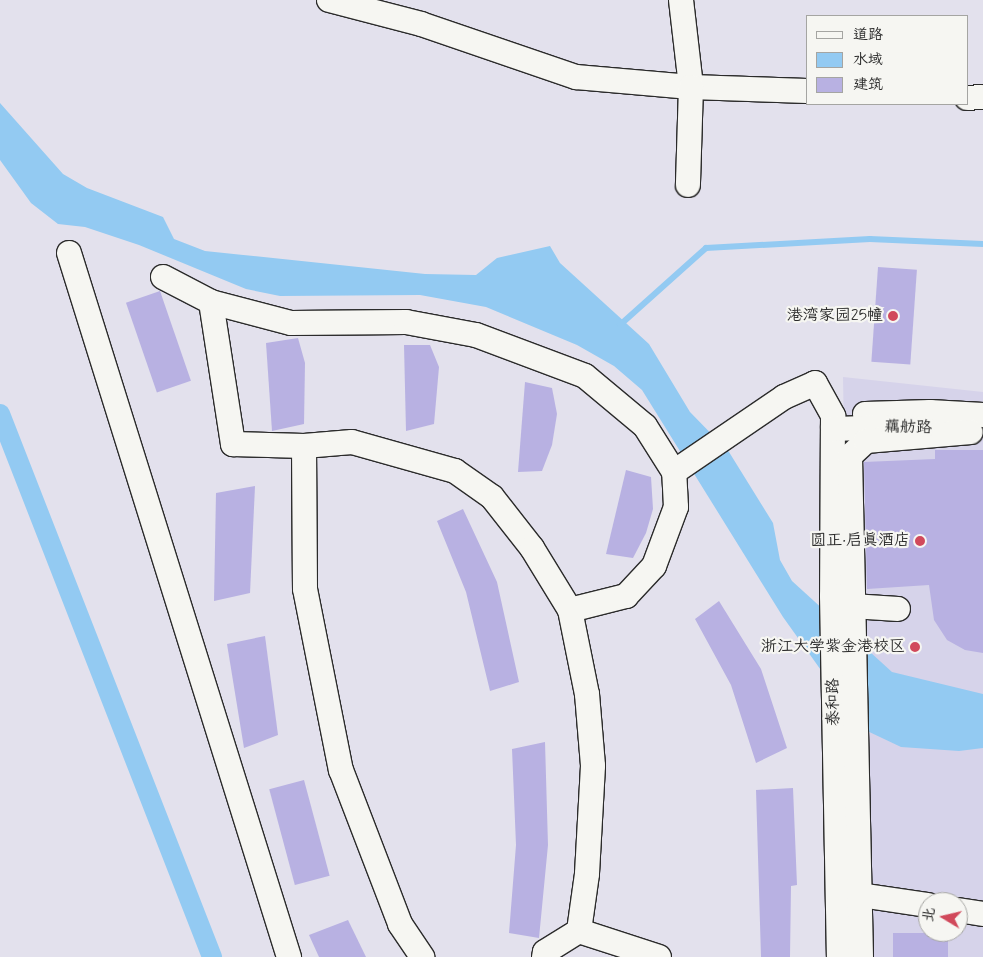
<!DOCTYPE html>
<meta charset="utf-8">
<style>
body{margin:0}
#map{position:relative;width:983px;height:957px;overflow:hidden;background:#e3e1ed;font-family:Mynerve,"LXGW WenKai TC",sans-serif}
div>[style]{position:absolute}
.built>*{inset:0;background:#d6d3ea}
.water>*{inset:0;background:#93caf2}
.stream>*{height:5.5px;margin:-2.75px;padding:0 2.75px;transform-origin:2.75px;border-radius:2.75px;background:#93caf2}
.canal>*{height:20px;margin:-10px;padding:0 10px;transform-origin:10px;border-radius:10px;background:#93caf2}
.building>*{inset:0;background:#b8b1e2;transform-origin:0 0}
.roads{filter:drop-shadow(1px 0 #2b2b2b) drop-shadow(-1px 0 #2b2b2b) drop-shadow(0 1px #2b2b2b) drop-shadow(0 -1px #2b2b2b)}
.minor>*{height:24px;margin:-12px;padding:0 12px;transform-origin:12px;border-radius:12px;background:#f6f6f2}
.dots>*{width:14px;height:14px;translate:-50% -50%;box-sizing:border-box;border:2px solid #f6f6f2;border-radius:50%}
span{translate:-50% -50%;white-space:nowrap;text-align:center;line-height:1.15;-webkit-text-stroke:4.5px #f6f6f2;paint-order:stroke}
.poi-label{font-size:16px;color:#2b2b2b}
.right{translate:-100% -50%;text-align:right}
.street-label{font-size:16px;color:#2b2b2b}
.legend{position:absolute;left:806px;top:15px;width:162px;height:90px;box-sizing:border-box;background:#f6f6f2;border:1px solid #a5a5a2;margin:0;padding:6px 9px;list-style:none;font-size:15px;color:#2b2b2b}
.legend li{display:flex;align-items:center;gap:10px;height:25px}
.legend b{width:25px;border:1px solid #a5a5a2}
.north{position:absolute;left:918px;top:892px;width:50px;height:50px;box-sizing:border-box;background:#f6f6f2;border:1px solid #a5a5a2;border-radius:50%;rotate:279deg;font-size:14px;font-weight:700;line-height:20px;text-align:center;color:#2b2b2b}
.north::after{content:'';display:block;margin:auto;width:18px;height:22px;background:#d1495b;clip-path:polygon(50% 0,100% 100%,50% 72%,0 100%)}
</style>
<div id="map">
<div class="built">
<div style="clip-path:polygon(evenodd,843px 377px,983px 392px,983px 957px,853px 957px,843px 377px,928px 902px,958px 902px,958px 932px,928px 932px,928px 902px)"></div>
</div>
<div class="water">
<div style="clip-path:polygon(0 103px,63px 174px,87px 188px,163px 217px,174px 239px,205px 251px,425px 274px,476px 275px,497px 258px,550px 246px,560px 263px,649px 344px,690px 412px,729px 452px,773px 523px,780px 560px,792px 581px,892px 672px,983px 694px,983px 748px,959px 751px,901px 747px,863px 729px,783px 617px,642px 390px,614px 366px,577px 345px,486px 307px,420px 295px,280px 296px,246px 289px,139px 245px,85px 227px,58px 224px,31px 203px,0 160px)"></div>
</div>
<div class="stream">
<div style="left:620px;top:325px;width:115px;rotate:-41.8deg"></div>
<div style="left:706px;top:248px;width:164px;rotate:-3.1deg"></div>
<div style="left:870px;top:239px;width:113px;rotate:2.5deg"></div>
</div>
<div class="canal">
<div style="left:0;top:414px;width:583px;rotate:68.67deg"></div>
</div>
<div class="building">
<div style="left:878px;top:267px;width:39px;height:95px;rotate:4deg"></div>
<div style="left:160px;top:291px;width:95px;height:36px;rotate:71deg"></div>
<div style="clip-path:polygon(298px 338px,305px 363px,304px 424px,272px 431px,266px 343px)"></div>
<div style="clip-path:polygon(404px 345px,430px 345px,439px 367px,434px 424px,406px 431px)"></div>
<div style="clip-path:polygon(525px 382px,552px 388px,557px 414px,552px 445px,542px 471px,518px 472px)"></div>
<div style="clip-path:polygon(935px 450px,983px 450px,983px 653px,965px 650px,947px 640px,934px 620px,929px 585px,867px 589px,864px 462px,935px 459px)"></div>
<div style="clip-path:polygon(626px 470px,651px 477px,653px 509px,646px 533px,633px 558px,606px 554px)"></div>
<div style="clip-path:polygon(255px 486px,250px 593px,214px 601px,216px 493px)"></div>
<div style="clip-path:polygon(463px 509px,497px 582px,519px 682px,490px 691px,466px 592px,437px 521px)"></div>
<div style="clip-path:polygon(719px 601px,761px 669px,787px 748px,756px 763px,731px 685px,695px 619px)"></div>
<div style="clip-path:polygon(265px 636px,278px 735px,244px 748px,227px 644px)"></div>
<div style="clip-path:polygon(545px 742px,548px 845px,539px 938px,509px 933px,516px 845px,512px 749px)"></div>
<div style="left:304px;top:780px;width:99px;height:36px;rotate:75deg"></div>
<div style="clip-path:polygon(793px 788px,797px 885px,791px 886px,790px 957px,761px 957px,756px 790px)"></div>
<div style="clip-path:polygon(348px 920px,366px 957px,319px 957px,309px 935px)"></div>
<div style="left:948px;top:933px;width:24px;height:55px;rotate:90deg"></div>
</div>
<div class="roads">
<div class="minor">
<div style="left:329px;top:0;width:95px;rotate:14.6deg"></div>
<div style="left:421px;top:24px;width:164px;rotate:18.9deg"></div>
<div style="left:576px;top:77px;width:115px;rotate:5deg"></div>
<div style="left:691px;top:87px;width:116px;rotate:2deg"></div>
<div style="left:681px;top:0;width:88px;rotate:83.4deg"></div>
<div style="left:691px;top:87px;width:98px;rotate:91.8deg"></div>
<div style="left:967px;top:98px;width:16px;rotate:-4deg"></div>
<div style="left:69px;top:253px;width:738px;rotate:72.65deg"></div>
<div style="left:163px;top:277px;width:54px;rotate:27.5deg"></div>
<div style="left:211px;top:302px;width:83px;rotate:14.7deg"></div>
<div style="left:291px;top:323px;width:115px;rotate:-0.5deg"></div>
<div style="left:406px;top:322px;width:71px;rotate:10.5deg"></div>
<div style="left:476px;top:335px;width:116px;rotate:20.6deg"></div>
<div style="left:585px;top:376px;width:78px;rotate:39.8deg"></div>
<div style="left:645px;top:426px;width:54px;rotate:57.8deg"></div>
<div style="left:674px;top:472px;width:133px;rotate:-34.3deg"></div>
<div style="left:784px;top:397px;width:34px;rotate:-24deg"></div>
<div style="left:815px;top:383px;width:38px;rotate:61deg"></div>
<div style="left:211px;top:302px;width:144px;rotate:81.2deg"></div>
<div style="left:233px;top:444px;width:71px;rotate:1.6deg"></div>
<div style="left:304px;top:446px;width:48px;rotate:-4.8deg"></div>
<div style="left:352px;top:442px;width:107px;rotate:15.7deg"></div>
<div style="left:455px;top:471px;width:45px;rotate:35.1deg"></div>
<div style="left:492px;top:497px;width:65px;rotate:51.9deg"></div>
<div style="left:532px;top:548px;width:73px;rotate:58.5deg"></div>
<div style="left:570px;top:610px;width:86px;rotate:78.6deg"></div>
<div style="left:587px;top:694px;width:72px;rotate:85.2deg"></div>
<div style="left:593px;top:766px;width:108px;rotate:93.2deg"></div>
<div style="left:587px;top:874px;width:58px;rotate:98deg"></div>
<div style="left:579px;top:931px;width:84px;rotate:18deg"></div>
<div style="left:865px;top:414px;width:65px;rotate:-1.8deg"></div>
<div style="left:930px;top:412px;width:53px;rotate:3.2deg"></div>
<div style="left:833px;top:416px;width:180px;rotate:90.3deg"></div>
<div style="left:832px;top:596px;width:361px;rotate:88.9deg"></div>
<div style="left:833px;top:429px;width:56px;rotate:-2deg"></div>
<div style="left:304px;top:446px;width:143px;rotate:89.6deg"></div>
<div style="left:305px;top:589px;width:185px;rotate:78.8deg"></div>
<div style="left:341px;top:770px;width:165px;rotate:69deg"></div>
<div style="left:400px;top:924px;width:40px;rotate:56deg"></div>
<div style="left:852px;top:606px;width:46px;rotate:3.7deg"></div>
<div style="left:570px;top:610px;width:58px;rotate:-14deg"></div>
<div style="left:626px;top:596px;width:41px;rotate:-47deg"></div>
<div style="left:654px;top:566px;width:63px;rotate:-69.6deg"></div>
<div style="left:676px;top:507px;width:35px;rotate:-93deg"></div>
<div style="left:860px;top:895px;width:69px;rotate:8.4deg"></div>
<div style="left:958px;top:910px;width:25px;rotate:9deg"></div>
<div style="left:544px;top:957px;width:5px;rotate:-79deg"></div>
<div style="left:545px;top:952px;width:40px;rotate:-32deg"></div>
<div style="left:861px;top:957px;width:501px;rotate:-91.26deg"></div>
<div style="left:850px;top:456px;width:22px;rotate:-43deg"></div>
<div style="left:866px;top:441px;width:105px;rotate:-4.9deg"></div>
</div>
</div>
<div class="dots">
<div style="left:893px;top:316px;background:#d1495b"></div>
<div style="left:920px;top:541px;background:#d1495b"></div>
<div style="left:915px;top:647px;background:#d1495b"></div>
</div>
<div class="poi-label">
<span class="right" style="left:883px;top:316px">港湾家园25幢</span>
<span class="right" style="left:910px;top:541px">圆正·启真酒店</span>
<span class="right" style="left:905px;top:647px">浙江大学紫金港校区</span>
</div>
<div class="street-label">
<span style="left:908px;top:428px;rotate:1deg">藕舫路</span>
<span style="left:834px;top:702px;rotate:-91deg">泰和路</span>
</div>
<ul class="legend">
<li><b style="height:6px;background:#f6f6f2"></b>道路</li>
<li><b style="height:14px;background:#93caf2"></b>水域</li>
<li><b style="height:14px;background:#b8b1e2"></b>建筑</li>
</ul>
<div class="north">北</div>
</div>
